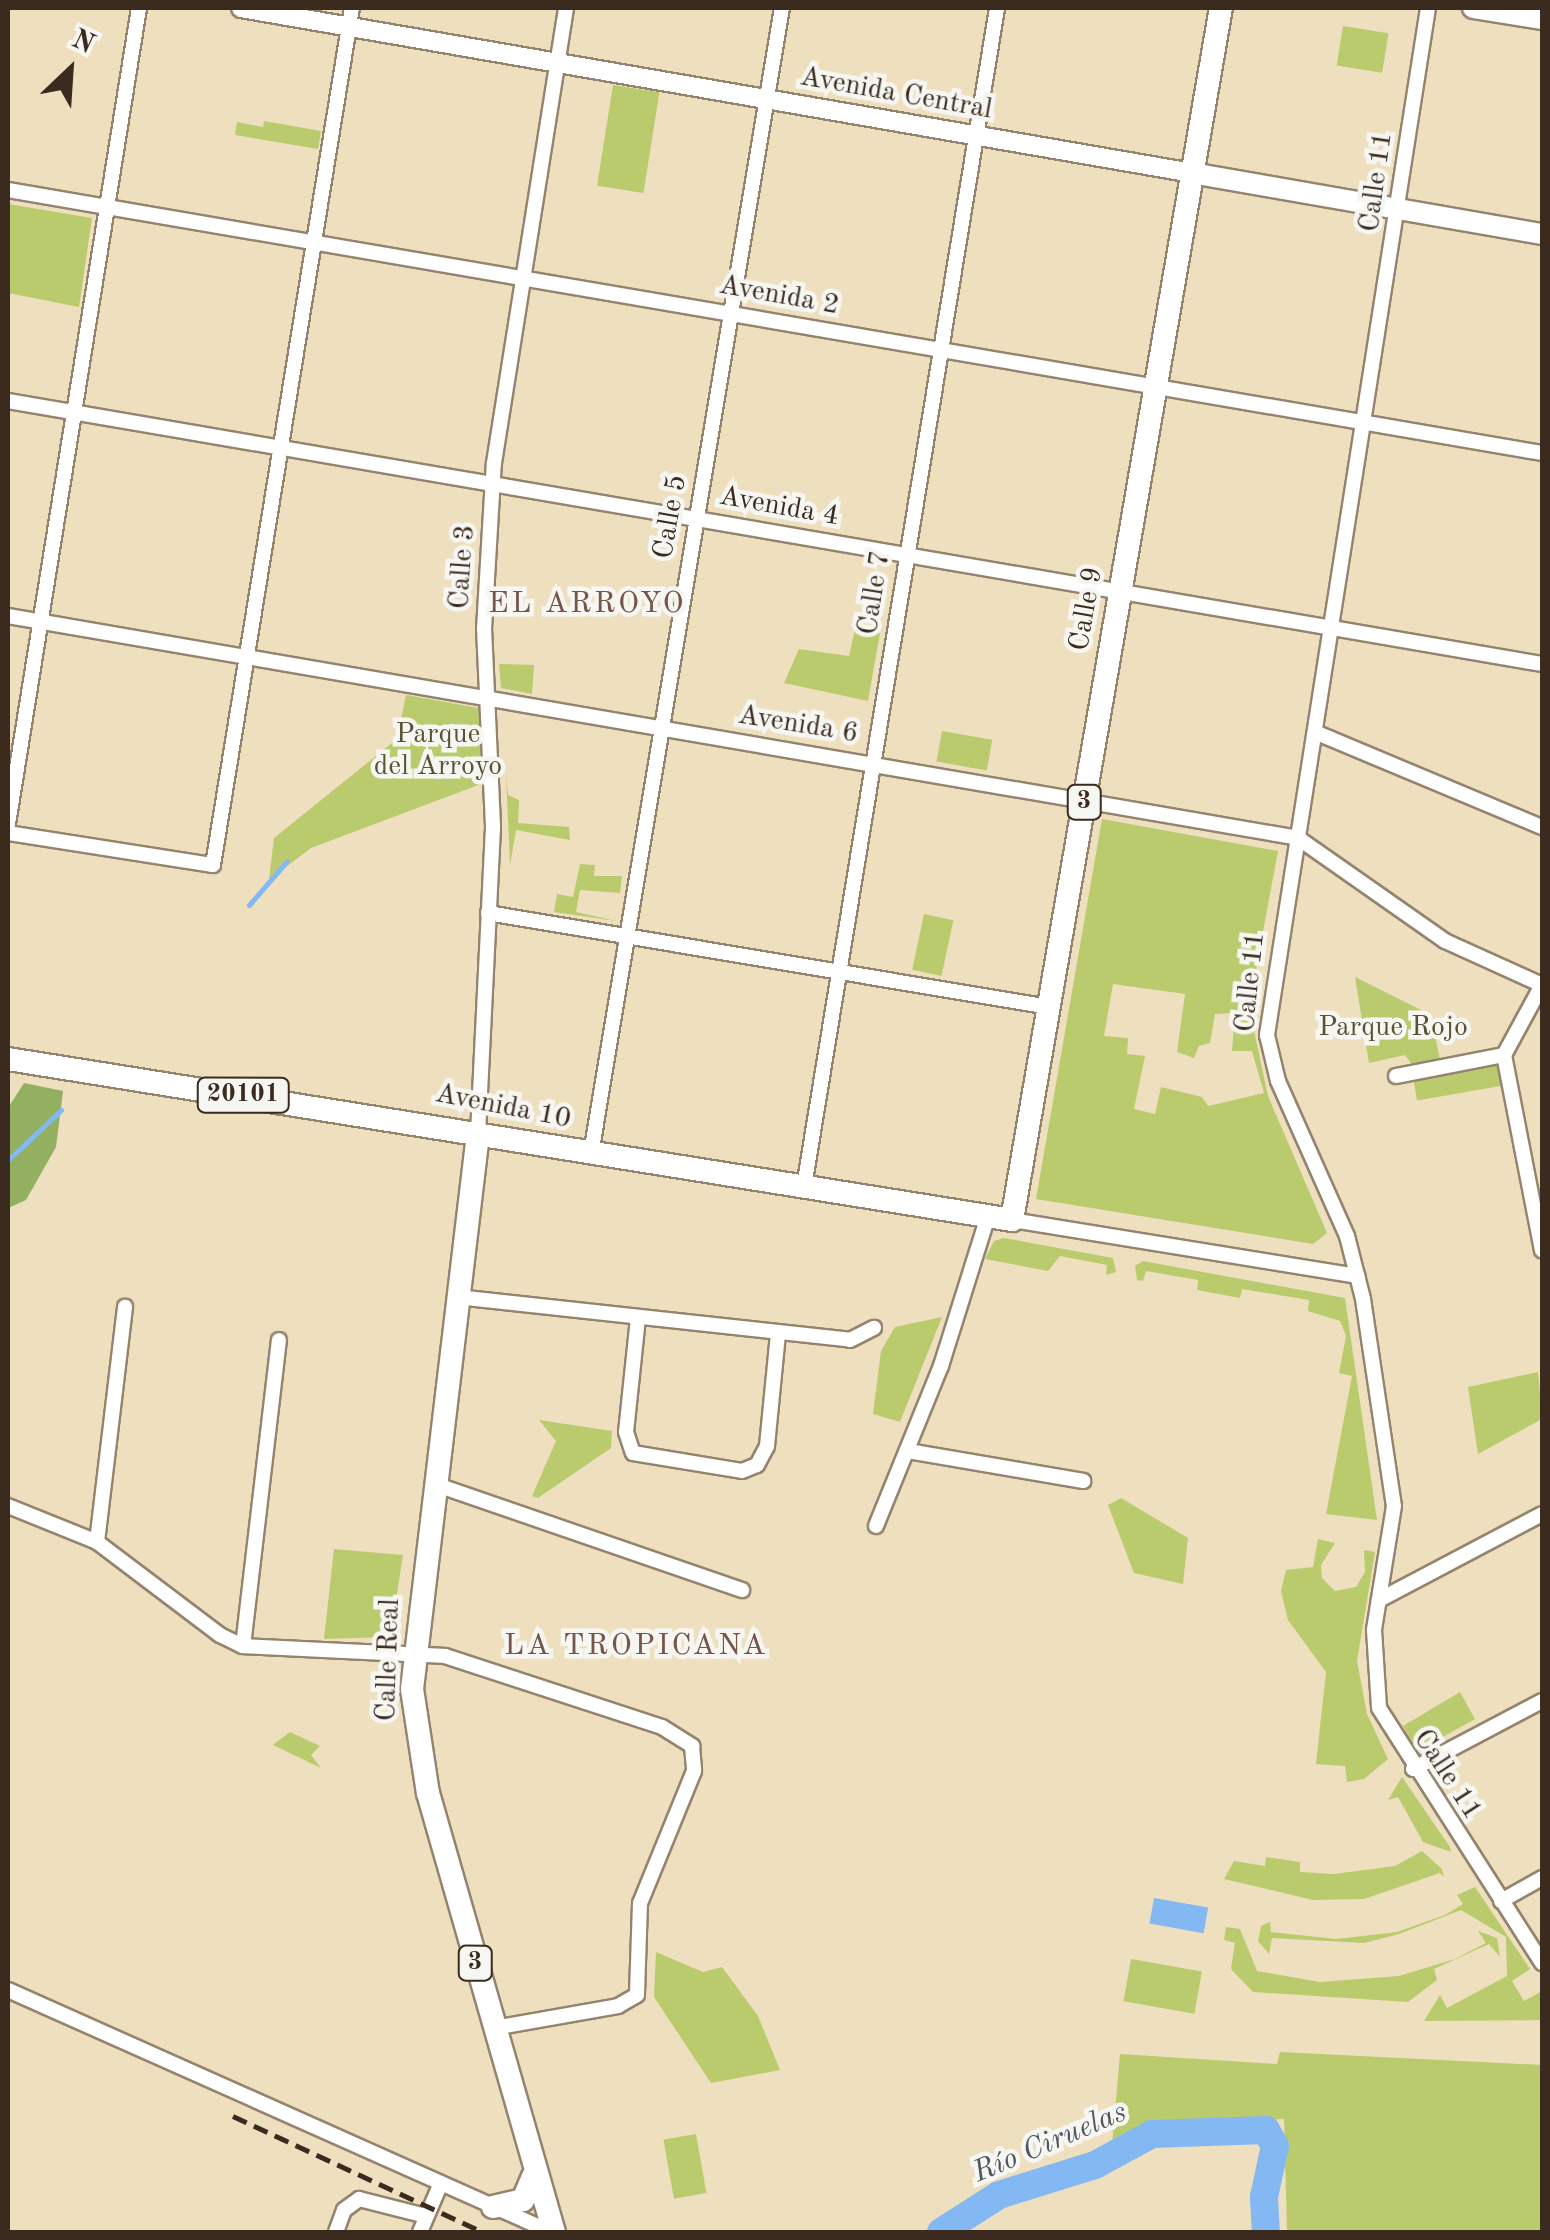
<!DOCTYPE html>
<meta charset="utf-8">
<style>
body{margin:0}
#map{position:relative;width:1550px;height:2240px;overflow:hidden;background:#eedfbf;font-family:"Old Standard TT",serif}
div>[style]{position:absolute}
.green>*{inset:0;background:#bacb6d;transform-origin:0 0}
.forest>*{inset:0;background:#93af60}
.water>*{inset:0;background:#84b8f2;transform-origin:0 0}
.stream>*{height:5px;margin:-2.5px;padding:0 2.5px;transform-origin:2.5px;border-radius:2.5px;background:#84b8f2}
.river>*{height:28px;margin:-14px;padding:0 14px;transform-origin:14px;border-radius:14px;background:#84b8f2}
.roads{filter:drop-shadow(2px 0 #94846e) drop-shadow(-2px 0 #94846e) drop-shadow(0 2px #94846e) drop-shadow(0 -2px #94846e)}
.minor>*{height:14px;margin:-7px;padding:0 7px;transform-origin:7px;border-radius:7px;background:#fff}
.tertiary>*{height:18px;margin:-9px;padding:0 9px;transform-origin:9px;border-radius:9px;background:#fff}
.secondary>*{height:20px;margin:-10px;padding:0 10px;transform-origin:10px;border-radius:10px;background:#fff}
.primary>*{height:22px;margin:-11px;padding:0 11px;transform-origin:11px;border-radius:11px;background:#fff}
.rail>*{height:5px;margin-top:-2.5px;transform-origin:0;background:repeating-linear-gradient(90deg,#3b2a1e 0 15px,transparent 0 23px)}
span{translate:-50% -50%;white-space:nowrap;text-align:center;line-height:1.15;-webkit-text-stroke:9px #f6f6f2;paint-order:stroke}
.shield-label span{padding:2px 8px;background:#f6f6f2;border:2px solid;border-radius:8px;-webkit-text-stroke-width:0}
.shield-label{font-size:25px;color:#3b2a1e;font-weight:700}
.street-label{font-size:28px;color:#3b2a1e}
.park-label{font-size:28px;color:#5b5232}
.neighbourhood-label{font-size:30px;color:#78554a;letter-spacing:2.5px}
.water-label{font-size:30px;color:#51555e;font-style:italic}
.frame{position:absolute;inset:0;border:10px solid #3b2a1e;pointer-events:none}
.north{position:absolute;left:20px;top:20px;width:100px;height:100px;-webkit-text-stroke:8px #f6f6f2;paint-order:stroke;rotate:25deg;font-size:28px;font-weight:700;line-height:40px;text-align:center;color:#3b2a1e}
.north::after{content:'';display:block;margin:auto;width:35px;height:45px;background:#3b2a1e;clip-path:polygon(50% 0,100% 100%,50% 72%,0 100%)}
</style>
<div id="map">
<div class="green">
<div style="left:1343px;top:26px;width:46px;height:40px;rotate:9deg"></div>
<div style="left:613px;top:85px;width:47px;height:102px;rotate:9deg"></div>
<div style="clip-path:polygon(264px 121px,321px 131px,318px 149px,235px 135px,237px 122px,263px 127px)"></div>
<div style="clip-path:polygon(8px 204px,92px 218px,79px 307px,8px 293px)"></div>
<div style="clip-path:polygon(855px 629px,880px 633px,868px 701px,784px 683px,799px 649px,849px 656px)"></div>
<div style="clip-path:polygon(499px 664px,534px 665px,532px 694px,501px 688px)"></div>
<div style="clip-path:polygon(406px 695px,479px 708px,481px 784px,311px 848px,269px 880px,274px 838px,397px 739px)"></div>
<div style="left:942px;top:731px;width:51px;height:31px;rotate:10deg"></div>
<div style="clip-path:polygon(506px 774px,508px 795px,519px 800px,518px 823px,569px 827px,570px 840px,516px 830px,510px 865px)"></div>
<div style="clip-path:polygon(evenodd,1102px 819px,1278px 851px,1249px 1007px,1268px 1096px,1327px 1233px,1313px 1244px,1036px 1199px,1102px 819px,1113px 984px,1185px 994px,1177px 1052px,1194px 1058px,1199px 1046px,1210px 1043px,1215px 1014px,1235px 1013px,1232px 1051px,1252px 1051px,1264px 1093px,1208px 1106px,1202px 1097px,1161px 1087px,1155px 1114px,1134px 1109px,1145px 1056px,1127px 1054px,1128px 1038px,1104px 1036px,1113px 984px)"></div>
<div style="clip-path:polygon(580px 864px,595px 865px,594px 876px,622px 876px,620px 893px,580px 890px,576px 912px,616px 921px,554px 912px,557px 894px,573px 897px)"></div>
<div style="left:924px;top:914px;width:30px;height:57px;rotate:12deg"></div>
<div style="clip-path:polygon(1355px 977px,1431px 1015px,1440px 1060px,1413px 1066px,1405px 1055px,1369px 1063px)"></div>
<div style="left:1498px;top:1064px;width:22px;height:86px;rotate:80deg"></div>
<div style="clip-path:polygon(1004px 1238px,1113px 1258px,1116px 1272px,1106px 1275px,1107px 1265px,1060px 1256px,1048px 1271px,985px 1259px,994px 1241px)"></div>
<div style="clip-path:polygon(1143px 1261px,1345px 1298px,1377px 1520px,1326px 1514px,1352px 1376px,1339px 1373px,1346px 1336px,1340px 1321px,1308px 1311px,1309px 1300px,1242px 1289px,1240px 1298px,1197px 1290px,1198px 1280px,1146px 1271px,1143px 1281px,1137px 1280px,1135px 1266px)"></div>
<div style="clip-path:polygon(942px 1317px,900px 1422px,873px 1414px,881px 1351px,895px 1327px)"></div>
<div style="clip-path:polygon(1538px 1372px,1542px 1419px,1478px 1454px,1468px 1387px)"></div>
<div style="clip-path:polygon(539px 1420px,612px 1431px,611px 1448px,538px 1498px,532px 1496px,556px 1441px)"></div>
<div style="clip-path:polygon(1121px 1498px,1188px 1538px,1183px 1584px,1134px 1573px,1108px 1505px)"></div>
<div style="clip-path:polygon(1318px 1539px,1335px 1543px,1321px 1565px,1322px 1578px,1335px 1591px,1356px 1587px,1365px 1572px,1364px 1550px,1375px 1552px,1357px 1661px,1367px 1714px,1388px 1759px,1364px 1779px,1347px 1782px,1345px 1766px,1316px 1764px,1326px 1672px,1288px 1620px,1281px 1591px,1286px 1570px,1313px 1567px)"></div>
<div style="clip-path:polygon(334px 1549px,403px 1555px,390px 1637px,324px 1639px)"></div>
<div style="clip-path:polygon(1460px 1692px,1475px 1719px,1423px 1748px,1414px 1745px,1403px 1726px)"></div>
<div style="clip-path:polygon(290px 1732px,320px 1746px,311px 1755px,321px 1768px,273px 1745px)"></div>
<div style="clip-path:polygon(1402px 1777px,1450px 1847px,1451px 1852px,1423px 1842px,1398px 1797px,1388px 1800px)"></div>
<div style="clip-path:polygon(1422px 1851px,1442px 1869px,1444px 1877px,1440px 1873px,1364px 1899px,1313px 1900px,1224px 1879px,1234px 1861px,1265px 1866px,1266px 1857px,1300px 1862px,1300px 1872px,1334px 1874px,1395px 1866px)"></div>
<div style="clip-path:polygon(1475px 1887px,1530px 1969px,1512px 1981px,1524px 2001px,1542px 1991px,1542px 2020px,1424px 2021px,1440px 1995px,1447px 2008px,1507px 1976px,1506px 1937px,1461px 1910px,1399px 1934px,1364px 1943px,1272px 1938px,1269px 1954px,1258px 1941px,1261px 1926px,1270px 1922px,1271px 1932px,1336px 1939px,1397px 1932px,1445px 1915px,1463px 1904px,1457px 1895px)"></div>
<div style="clip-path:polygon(1226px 1927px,1240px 1929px,1257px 1971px,1320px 1982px,1399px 1976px,1455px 1959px,1486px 1943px,1478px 1931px,1497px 1938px,1500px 1957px,1489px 1944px,1434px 1969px,1437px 1980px,1408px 2002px,1253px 1992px,1231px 1969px,1235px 1943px,1224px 1940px)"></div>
<div style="clip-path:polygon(656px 1952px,703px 1972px,722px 1967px,758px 2016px,780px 2070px,711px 2083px,654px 1997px)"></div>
<div style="left:1131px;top:1959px;width:72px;height:43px;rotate:10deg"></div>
<div style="clip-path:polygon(1280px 2052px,1542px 2065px,1542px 2232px,1287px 2232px,1284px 2119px,1148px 2126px,1112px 2145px,1120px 2054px,1277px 2064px)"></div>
<div style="left:696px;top:2134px;width:60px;height:33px;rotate:80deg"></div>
</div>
<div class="forest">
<div style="clip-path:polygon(24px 1083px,63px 1091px,56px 1147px,26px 1200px,8px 1208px,8px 1108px)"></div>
</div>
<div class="water">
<div style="left:1154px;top:1898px;width:55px;height:26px;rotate:10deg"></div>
</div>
<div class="stream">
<div style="left:249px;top:905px;width:58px;rotate:-49.2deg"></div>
<div style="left:8px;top:1160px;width:73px;rotate:-43.3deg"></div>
</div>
<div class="river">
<div style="left:941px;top:2232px;width:69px;rotate:-32.5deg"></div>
<div style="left:999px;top:2195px;width:101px;rotate:-17.4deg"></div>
<div style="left:1095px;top:2165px;width:65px;rotate:-28.5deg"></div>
<div style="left:1152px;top:2134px;width:114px;rotate:-2deg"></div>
<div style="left:1266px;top:2130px;width:18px;rotate:61deg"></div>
<div style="left:1275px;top:2146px;width:52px;rotate:102.2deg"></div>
<div style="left:1264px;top:2197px;width:35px;rotate:87deg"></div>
</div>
<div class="roads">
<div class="minor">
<div style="left:1428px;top:8px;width:1040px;rotate:98.91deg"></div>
<div style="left:1267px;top:1035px;width:47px;rotate:76.6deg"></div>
<div style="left:1278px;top:1081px;width:170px;rotate:66deg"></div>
<div style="left:1347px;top:1236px;width:65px;rotate:75.7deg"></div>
<div style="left:1363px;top:1299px;width:209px;rotate:81.5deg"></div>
<div style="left:1394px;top:1506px;width:126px;rotate:99.2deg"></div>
<div style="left:1374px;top:1630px;width:78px;rotate:86.3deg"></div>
<div style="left:1379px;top:1708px;width:303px;rotate:57.4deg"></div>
<div style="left:8px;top:190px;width:1556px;rotate:9.73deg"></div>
<div style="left:8px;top:401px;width:1556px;rotate:9.73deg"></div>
<div style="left:8px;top:616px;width:1309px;rotate:9.76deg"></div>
<div style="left:1298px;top:838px;width:179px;rotate:35deg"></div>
<div style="left:1445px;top:941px;width:107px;rotate:24.4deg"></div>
<div style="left:1317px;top:733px;width:244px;rotate:22.7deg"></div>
<div style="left:8px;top:824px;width:826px;rotate:-80.88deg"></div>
<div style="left:8px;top:833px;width:207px;rotate:8.9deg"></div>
<div style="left:213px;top:865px;width:868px;rotate:-80.79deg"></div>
<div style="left:488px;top:913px;width:569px;rotate:9.51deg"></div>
<div style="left:1542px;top:985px;width:80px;rotate:118.5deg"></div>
<div style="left:1504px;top:1055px;width:199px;rotate:79deg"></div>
<div style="left:1396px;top:1076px;width:110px;rotate:-11deg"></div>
<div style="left:478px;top:1134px;width:308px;rotate:-87.2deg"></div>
<div style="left:493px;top:826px;width:197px;rotate:-92.6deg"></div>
<div style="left:484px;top:629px;width:166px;rotate:-86.6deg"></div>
<div style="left:494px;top:463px;width:461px;rotate:-81deg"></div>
<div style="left:591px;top:1154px;width:1162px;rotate:-80.54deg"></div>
<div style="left:804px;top:1187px;width:1195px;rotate:-80.7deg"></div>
<div style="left:1012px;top:1220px;width:350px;rotate:9.2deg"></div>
<div style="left:457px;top:1297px;width:395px;rotate:6.2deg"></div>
<div style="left:850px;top:1340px;width:27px;rotate:-27deg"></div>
<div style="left:638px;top:1318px;width:115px;rotate:96deg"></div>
<div style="left:626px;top:1432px;width:22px;rotate:72deg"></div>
<div style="left:633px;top:1453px;width:110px;rotate:9.4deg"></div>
<div style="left:742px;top:1471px;width:16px;rotate:-22deg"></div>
<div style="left:757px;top:1465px;width:21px;rotate:-62deg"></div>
<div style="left:767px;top:1446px;width:114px;rotate:-84.4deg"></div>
<div style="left:908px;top:1451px;width:178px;rotate:9.7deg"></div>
<div style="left:434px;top:1484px;width:326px;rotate:19deg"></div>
<div style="left:8px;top:1506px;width:96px;rotate:22deg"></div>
<div style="left:97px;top:1542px;width:154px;rotate:37.1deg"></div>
<div style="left:220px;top:1635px;width:25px;rotate:26deg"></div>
<div style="left:243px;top:1646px;width:202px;rotate:2.8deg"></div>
<div style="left:445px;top:1656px;width:228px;rotate:18.1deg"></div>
<div style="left:662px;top:1727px;width:36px;rotate:32deg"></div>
<div style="left:692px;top:1746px;width:25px;rotate:85deg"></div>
<div style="left:694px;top:1771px;width:143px;rotate:112.2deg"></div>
<div style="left:640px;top:1903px;width:92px;rotate:91.9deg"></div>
<div style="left:637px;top:1995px;width:22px;rotate:150deg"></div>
<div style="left:618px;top:2006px;width:127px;rotate:170deg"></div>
<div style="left:876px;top:1526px;width:173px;rotate:-67.9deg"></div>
<div style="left:941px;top:1366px;width:157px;rotate:-72.6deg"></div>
<div style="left:97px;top:1542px;width:237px;rotate:-83.2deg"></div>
<div style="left:1379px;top:1600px;width:184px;rotate:-27.8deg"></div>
<div style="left:243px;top:1646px;width:308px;rotate:-83.3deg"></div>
<div style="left:1413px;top:1769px;width:146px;rotate:-27.8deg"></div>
<div style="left:1501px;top:1901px;width:47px;rotate:-29.3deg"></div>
<div style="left:8px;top:1990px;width:594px;rotate:24.02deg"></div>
<div style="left:336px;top:2232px;width:23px;rotate:-70deg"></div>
<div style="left:344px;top:2210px;width:19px;rotate:-36deg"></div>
<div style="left:359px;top:2199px;width:69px;rotate:14.2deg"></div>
<div style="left:420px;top:2232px;width:53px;rotate:-66.8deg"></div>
</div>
<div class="tertiary">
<div style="left:241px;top:8px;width:965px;rotate:9.84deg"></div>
</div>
<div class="secondary">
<div style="left:1473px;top:8px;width:70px;rotate:9.1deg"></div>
<div style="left:1192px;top:173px;width:355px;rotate:9.9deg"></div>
</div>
<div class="primary">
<div style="left:8px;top:1059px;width:1017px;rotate:9.11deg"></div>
<div style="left:1012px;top:1220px;width:1230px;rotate:-80.22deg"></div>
<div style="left:478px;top:1134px;width:559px;rotate:96.78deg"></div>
<div style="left:412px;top:1689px;width:105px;rotate:81.3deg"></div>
<div style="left:428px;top:1793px;width:457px;rotate:74deg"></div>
<div style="left:493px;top:2207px;width:31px;rotate:-13deg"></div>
<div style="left:523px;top:2200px;width:26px;rotate:-67deg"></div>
</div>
</div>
<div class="rail">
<div style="left:233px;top:2116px;width:276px;rotate:24.9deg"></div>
</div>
<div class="shield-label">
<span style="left:1084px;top:802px">3</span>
<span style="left:243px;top:1095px">20101</span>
<span style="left:475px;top:1963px">3</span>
</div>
<div class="street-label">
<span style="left:896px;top:94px;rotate:10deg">Avenida Central</span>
<span style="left:1377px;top:182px;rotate:-82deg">Calle 11</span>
<span style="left:779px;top:296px;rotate:10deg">Avenida 2</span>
<span style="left:779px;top:507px;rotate:10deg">Avenida 4</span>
<span style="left:671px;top:517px;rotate:-80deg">Calle 5</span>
<span style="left:463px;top:567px;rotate:-86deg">Calle 3</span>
<span style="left:875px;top:593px;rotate:-81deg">Calle 7</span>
<span style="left:1087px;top:609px;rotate:-80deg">Calle 9</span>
<span style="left:798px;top:725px;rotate:9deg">Avenida 6</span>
<span style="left:1251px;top:982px;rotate:-84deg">Calle 11</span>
<span style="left:503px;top:1107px;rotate:11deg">Avenida 10</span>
<span style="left:389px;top:1660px;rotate:-88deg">Calle Real</span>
<span style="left:1447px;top:1775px;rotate:57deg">Calle 11</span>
</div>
<div class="park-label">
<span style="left:438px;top:751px">Parque<br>del Arroyo</span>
<span style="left:1393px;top:1028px">Parque Rojo</span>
</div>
<div class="neighbourhood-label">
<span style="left:587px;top:604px">EL ARROYO</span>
<span style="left:636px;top:1646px">LA TROPICANA</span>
</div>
<div class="water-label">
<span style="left:1050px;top:2143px;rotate:-23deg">Río Ciruelas</span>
</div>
<div class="frame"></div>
<div class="north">N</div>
</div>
